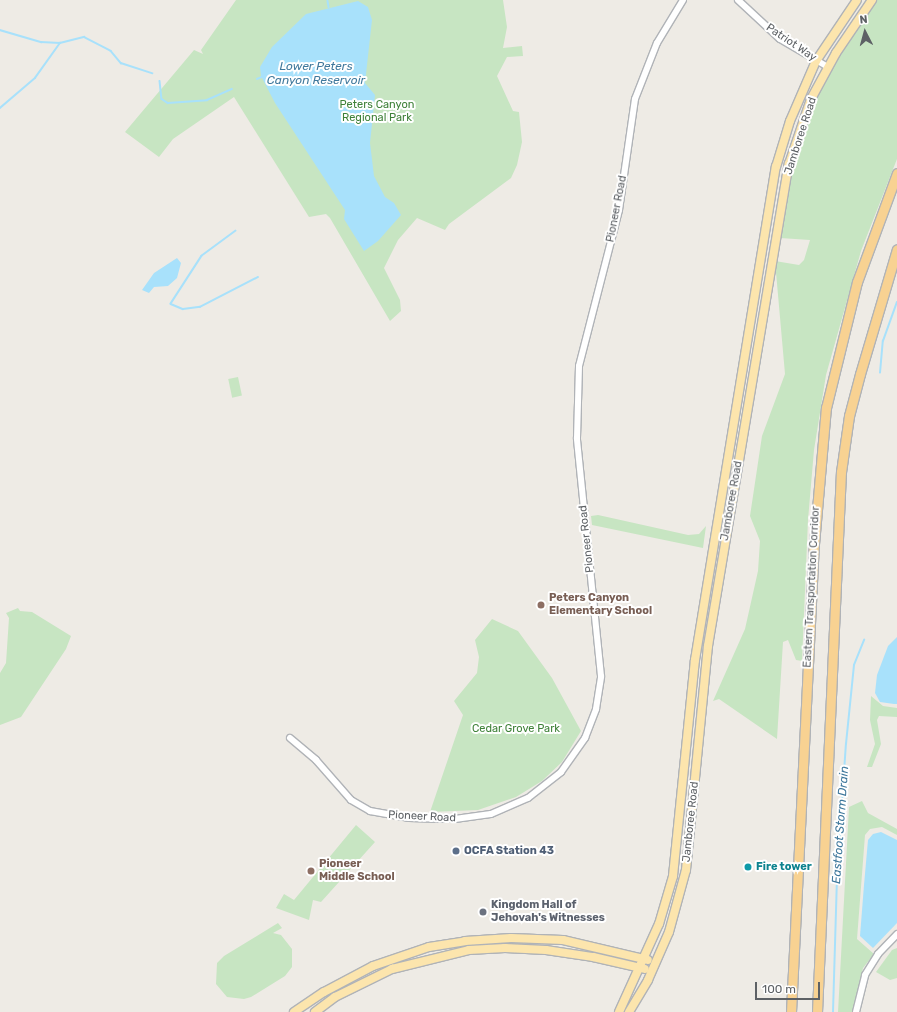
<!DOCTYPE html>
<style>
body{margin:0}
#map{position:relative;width:897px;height:1012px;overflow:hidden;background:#eeebe5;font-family:Rubik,sans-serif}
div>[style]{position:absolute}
.green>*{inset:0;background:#c7e5c2;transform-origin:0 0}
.water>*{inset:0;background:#a8e1fb}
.stream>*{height:1.5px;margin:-0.75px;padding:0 0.75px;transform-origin:0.75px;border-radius:0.75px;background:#a8e1fb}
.roads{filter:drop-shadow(1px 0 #b0b3b7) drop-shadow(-1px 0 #b0b3b7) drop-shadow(0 1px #b0b3b7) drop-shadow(0 -1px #b0b3b7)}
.tertiary>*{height:6px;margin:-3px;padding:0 3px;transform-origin:3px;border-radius:3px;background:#fff}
.primary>*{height:8px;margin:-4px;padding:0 4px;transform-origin:4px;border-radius:4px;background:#fce5ad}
.motorway>*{height:9px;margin:-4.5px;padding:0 4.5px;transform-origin:4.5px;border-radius:4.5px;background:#f8d292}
.dots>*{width:11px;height:11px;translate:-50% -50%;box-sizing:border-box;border:2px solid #fff;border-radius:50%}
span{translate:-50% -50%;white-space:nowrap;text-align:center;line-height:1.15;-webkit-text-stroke:4px #fff;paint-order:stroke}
.street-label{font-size:11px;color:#5d6165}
.park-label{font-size:11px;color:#3e8138}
.education-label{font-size:11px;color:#785e54;font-weight:700}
.left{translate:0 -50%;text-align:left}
.service-label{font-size:11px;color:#4e5e75;font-weight:700}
.culture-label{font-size:11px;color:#0d838f;font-weight:700}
.worship-label{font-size:11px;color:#5b616d;font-weight:700}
.water-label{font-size:12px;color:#3f789c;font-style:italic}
.north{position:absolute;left:845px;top:12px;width:40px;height:40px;-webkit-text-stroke:3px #fff;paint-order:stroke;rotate:354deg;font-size:11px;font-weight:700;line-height:16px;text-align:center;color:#5d6165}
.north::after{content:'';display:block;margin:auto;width:14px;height:18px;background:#5d6165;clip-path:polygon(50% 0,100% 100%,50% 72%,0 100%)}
.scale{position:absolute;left:755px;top:982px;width:65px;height:18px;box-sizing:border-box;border:2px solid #5d6165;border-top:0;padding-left:5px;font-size:12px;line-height:14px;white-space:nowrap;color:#5d6165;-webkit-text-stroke:3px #fff;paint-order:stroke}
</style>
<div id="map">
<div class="green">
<div style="clip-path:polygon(236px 0,503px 0,507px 27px,503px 48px,522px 46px,523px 56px,507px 57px,497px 76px,513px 111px,519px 112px,522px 142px,517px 165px,511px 178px,449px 224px,445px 230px,417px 218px,398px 240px,384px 268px,400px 300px,401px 311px,390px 321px,330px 218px,326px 214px,309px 217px,234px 97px,173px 139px,159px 157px,125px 132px,194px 50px,203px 54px,201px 50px)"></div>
<div style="clip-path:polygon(877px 0,897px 0,897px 159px,861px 251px,826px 375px,814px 450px,808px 520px,802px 661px,796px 660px,788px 640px,783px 642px,777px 739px,719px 699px,713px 701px,745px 629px,758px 571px,760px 541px,750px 516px,762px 436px,785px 374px,775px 261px,799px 265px,804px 260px,810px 240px,780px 238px,789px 184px,803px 129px,818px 93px,836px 60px)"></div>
<div style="left:238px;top:377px;width:19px;height:10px;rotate:78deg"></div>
<div style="clip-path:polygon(598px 515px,688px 535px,699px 534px,706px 526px,703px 548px,592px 525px,591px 516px)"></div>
<div style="clip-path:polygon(18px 608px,20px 611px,32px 612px,71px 636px,66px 649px,21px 717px,0 725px,0 673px,6px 663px,9px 618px,6px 613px)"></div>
<div style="clip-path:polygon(492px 619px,518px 631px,552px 678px,581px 731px,562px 762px,542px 781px,516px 797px,478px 810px,430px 812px,463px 715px,454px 701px,477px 673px,479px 657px,475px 640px)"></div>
<div style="clip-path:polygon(871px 696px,883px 706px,897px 708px,897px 717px,879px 716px,877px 720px,881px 744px,872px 767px,867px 767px,875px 744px,870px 720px)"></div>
<div style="clip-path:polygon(862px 801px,868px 813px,897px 829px,897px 835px,882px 827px,870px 829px,865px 835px,857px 939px,874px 954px,863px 968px,853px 1012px,838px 1012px,849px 807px)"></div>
<div style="clip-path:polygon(356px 825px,375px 842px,321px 902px,313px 900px,309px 920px,276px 908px,284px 894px,294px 900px)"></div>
<div style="clip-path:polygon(278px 923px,282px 928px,273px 933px,281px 935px,292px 949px,292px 967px,285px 976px,251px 997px,244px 999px,227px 997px,216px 984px,217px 963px,224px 956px)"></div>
<div style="clip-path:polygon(897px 948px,897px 978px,890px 980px,876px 972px,892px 950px)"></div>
</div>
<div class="water">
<div style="clip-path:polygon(358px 1px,368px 7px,372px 20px,365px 83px,375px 95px,370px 143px,374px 176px,385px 197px,394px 203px,401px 215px,378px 241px,364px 251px,344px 219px,345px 210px,275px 103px,261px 76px,260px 67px,272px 47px,306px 14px)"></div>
<div style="clip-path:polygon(177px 258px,181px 263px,177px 278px,168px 286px,154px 287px,149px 293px,142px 290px,154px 273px)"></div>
<div style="clip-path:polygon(897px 637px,897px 704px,894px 704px,880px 702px,875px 693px,877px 675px,888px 646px)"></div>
<div style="clip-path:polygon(881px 832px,897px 840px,897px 923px,873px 948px,860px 936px,864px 885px,868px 840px,873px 834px)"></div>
</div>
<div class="stream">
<div style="left:328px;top:1px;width:6px;rotate:81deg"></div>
<div style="left:0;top:30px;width:43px;rotate:16.3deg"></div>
<div style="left:41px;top:42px;width:19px;rotate:3deg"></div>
<div style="left:60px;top:43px;width:25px;rotate:-14deg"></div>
<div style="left:84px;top:37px;width:30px;rotate:27deg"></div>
<div style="left:111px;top:51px;width:16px;rotate:50deg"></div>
<div style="left:121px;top:63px;width:33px;rotate:18deg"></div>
<div style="left:257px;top:79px;width:5px;rotate:-22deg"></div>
<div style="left:160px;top:81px;width:18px;rotate:84deg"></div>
<div style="left:162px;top:99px;width:7px;rotate:34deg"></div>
<div style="left:168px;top:103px;width:39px;rotate:-4deg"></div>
<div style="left:207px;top:100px;width:27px;rotate:-24deg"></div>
<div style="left:0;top:108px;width:46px;rotate:-40.6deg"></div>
<div style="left:35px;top:78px;width:43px;rotate:-54.5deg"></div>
<div style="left:236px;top:231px;width:42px;rotate:143.7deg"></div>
<div style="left:202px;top:256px;width:57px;rotate:122.9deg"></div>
<div style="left:171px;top:304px;width:13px;rotate:23deg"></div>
<div style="left:183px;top:309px;width:17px;rotate:-7deg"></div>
<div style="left:200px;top:307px;width:65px;rotate:-27.3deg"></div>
<div style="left:880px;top:373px;width:32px;rotate:-85deg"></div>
<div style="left:883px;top:341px;width:41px;rotate:-70.3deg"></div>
<div style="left:833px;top:1012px;width:137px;rotate:-88.3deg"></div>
<div style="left:837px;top:875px;width:131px;rotate:-86.1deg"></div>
<div style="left:846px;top:744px;width:79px;rotate:-84.2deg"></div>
<div style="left:854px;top:665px;width:27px;rotate:-68deg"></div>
</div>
<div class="roads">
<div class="tertiary">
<div style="left:738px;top:0;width:57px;rotate:42.9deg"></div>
<div style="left:780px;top:39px;width:56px;rotate:30.3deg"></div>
<div style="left:290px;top:738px;width:34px;rotate:40deg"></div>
<div style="left:316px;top:760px;width:53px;rotate:48.8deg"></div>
<div style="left:351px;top:800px;width:22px;rotate:30deg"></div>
<div style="left:370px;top:811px;width:40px;rotate:10deg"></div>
<div style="left:409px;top:818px;width:46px;rotate:1.2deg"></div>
<div style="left:455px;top:819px;width:36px;rotate:-8deg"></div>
<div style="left:491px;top:814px;width:40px;rotate:-23.4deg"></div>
<div style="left:528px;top:798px;width:42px;rotate:-38.2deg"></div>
<div style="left:561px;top:772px;width:42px;rotate:-54.8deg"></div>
<div style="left:585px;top:738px;width:31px;rotate:-69deg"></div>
<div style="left:596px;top:709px;width:33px;rotate:-81deg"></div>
<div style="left:601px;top:676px;width:239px;rotate:-95.8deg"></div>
<div style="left:577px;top:438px;width:72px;rotate:-88.4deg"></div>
<div style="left:579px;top:366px;width:161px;rotate:-75.6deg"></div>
<div style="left:619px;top:210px;width:112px;rotate:-81.8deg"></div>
<div style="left:635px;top:99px;width:60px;rotate:-68.6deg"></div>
<div style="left:657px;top:43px;width:50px;rotate:-58.8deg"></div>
<div style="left:856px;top:1012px;width:38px;rotate:-76deg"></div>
<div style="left:865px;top:975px;width:25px;rotate:-58deg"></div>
<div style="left:878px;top:954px;width:28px;rotate:-46deg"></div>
</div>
<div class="primary">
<div style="left:294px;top:1012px;width:36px;rotate:-34deg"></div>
<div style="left:324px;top:992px;width:55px;rotate:-28deg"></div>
<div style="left:373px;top:966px;width:59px;rotate:-18.7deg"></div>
<div style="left:429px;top:947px;width:36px;rotate:-9deg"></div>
<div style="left:465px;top:941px;width:46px;rotate:-3.7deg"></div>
<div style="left:511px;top:938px;width:52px;rotate:2.2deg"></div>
<div style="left:563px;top:940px;width:87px;rotate:13.2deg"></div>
<div style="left:315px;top:1012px;width:25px;rotate:-37deg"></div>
<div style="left:335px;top:997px;width:64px;rotate:-26.2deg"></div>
<div style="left:392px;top:969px;width:79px;rotate:-13.9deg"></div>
<div style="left:469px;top:950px;width:36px;rotate:-3deg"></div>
<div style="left:505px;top:948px;width:41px;rotate:2.8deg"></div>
<div style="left:546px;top:950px;width:48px;rotate:8.5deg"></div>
<div style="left:593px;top:957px;width:53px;rotate:13deg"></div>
<div style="left:619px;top:1012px;width:97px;rotate:-65.6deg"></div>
<div style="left:659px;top:924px;width:50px;rotate:-73.7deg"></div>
<div style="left:673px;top:876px;width:217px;rotate:-84.2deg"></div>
<div style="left:695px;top:660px;width:500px;rotate:-80.7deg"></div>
<div style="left:776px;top:167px;width:48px;rotate:-73.1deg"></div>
<div style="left:790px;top:121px;width:65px;rotate:-66.6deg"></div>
<div style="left:816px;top:61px;width:73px;rotate:-56.1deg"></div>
<div style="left:629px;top:1012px;width:37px;rotate:-59deg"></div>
<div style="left:648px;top:980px;width:52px;rotate:-66.4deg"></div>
<div style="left:669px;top:932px;width:64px;rotate:-74.7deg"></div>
<div style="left:686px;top:870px;width:225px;rotate:-84.4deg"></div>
<div style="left:708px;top:646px;width:489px;rotate:-80.5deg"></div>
<div style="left:789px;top:164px;width:69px;rotate:-71.3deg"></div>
<div style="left:811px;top:99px;width:52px;rotate:-61.5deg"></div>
<div style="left:836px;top:53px;width:64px;rotate:-55.8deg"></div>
</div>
<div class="motorway">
<div style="left:791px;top:1012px;width:469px;rotate:-87.2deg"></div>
<div style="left:814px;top:544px;width:137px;rotate:-85deg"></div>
<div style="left:826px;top:408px;width:130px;rotate:-76.2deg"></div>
<div style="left:857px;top:282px;width:116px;rotate:-69.8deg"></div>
<div style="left:817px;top:1012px;width:541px;rotate:-87.46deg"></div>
<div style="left:841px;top:472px;width:57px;rotate:-81.9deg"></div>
<div style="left:849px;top:416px;width:43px;rotate:-75.3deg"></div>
<div style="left:860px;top:374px;width:130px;rotate:-73.5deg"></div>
</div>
</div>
<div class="dots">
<div style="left:541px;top:605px;background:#8d6e63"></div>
<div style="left:456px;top:851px;background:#5c6f8a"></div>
<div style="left:748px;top:867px;background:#0f9aa8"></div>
<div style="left:311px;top:871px;background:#8d6e63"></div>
<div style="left:483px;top:912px;background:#6b7280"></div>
</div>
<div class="street-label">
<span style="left:791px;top:43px;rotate:34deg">Patriot Way</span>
<span style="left:801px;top:136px;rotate:-72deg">Jamboree Road</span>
<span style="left:617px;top:209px;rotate:-79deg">Pioneer Road</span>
<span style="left:732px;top:501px;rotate:-80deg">Jamboree Road</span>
<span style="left:587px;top:539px;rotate:-96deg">Pioneer Road</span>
<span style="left:812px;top:587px;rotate:-87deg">Eastern Transportation Corridor</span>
<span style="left:422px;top:817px;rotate:3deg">Pioneer Road</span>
<span style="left:691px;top:822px;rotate:-84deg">Jamboree Road</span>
</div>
<div class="park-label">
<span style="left:377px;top:112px">Peters Canyon<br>Regional Park</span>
<span style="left:516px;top:729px">Cedar Grove Park</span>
</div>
<div class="education-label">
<span class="left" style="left:549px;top:605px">Peters Canyon<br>Elementary School</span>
<span class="left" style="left:319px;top:871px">Pioneer<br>Middle School</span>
</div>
<div class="service-label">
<span class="left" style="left:464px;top:851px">OCFA Station 43</span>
</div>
<div class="culture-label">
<span class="left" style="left:756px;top:867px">Fire tower</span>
</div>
<div class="worship-label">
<span class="left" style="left:491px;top:912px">Kingdom Hall of<br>Jehovah's Witnesses</span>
</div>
<div class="water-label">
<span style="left:316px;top:74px">Lower Peters<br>Canyon Reservoir</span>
<span style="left:841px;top:825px;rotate:-86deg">Eastfoot Storm Drain</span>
</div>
<div class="north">N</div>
<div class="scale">100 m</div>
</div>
